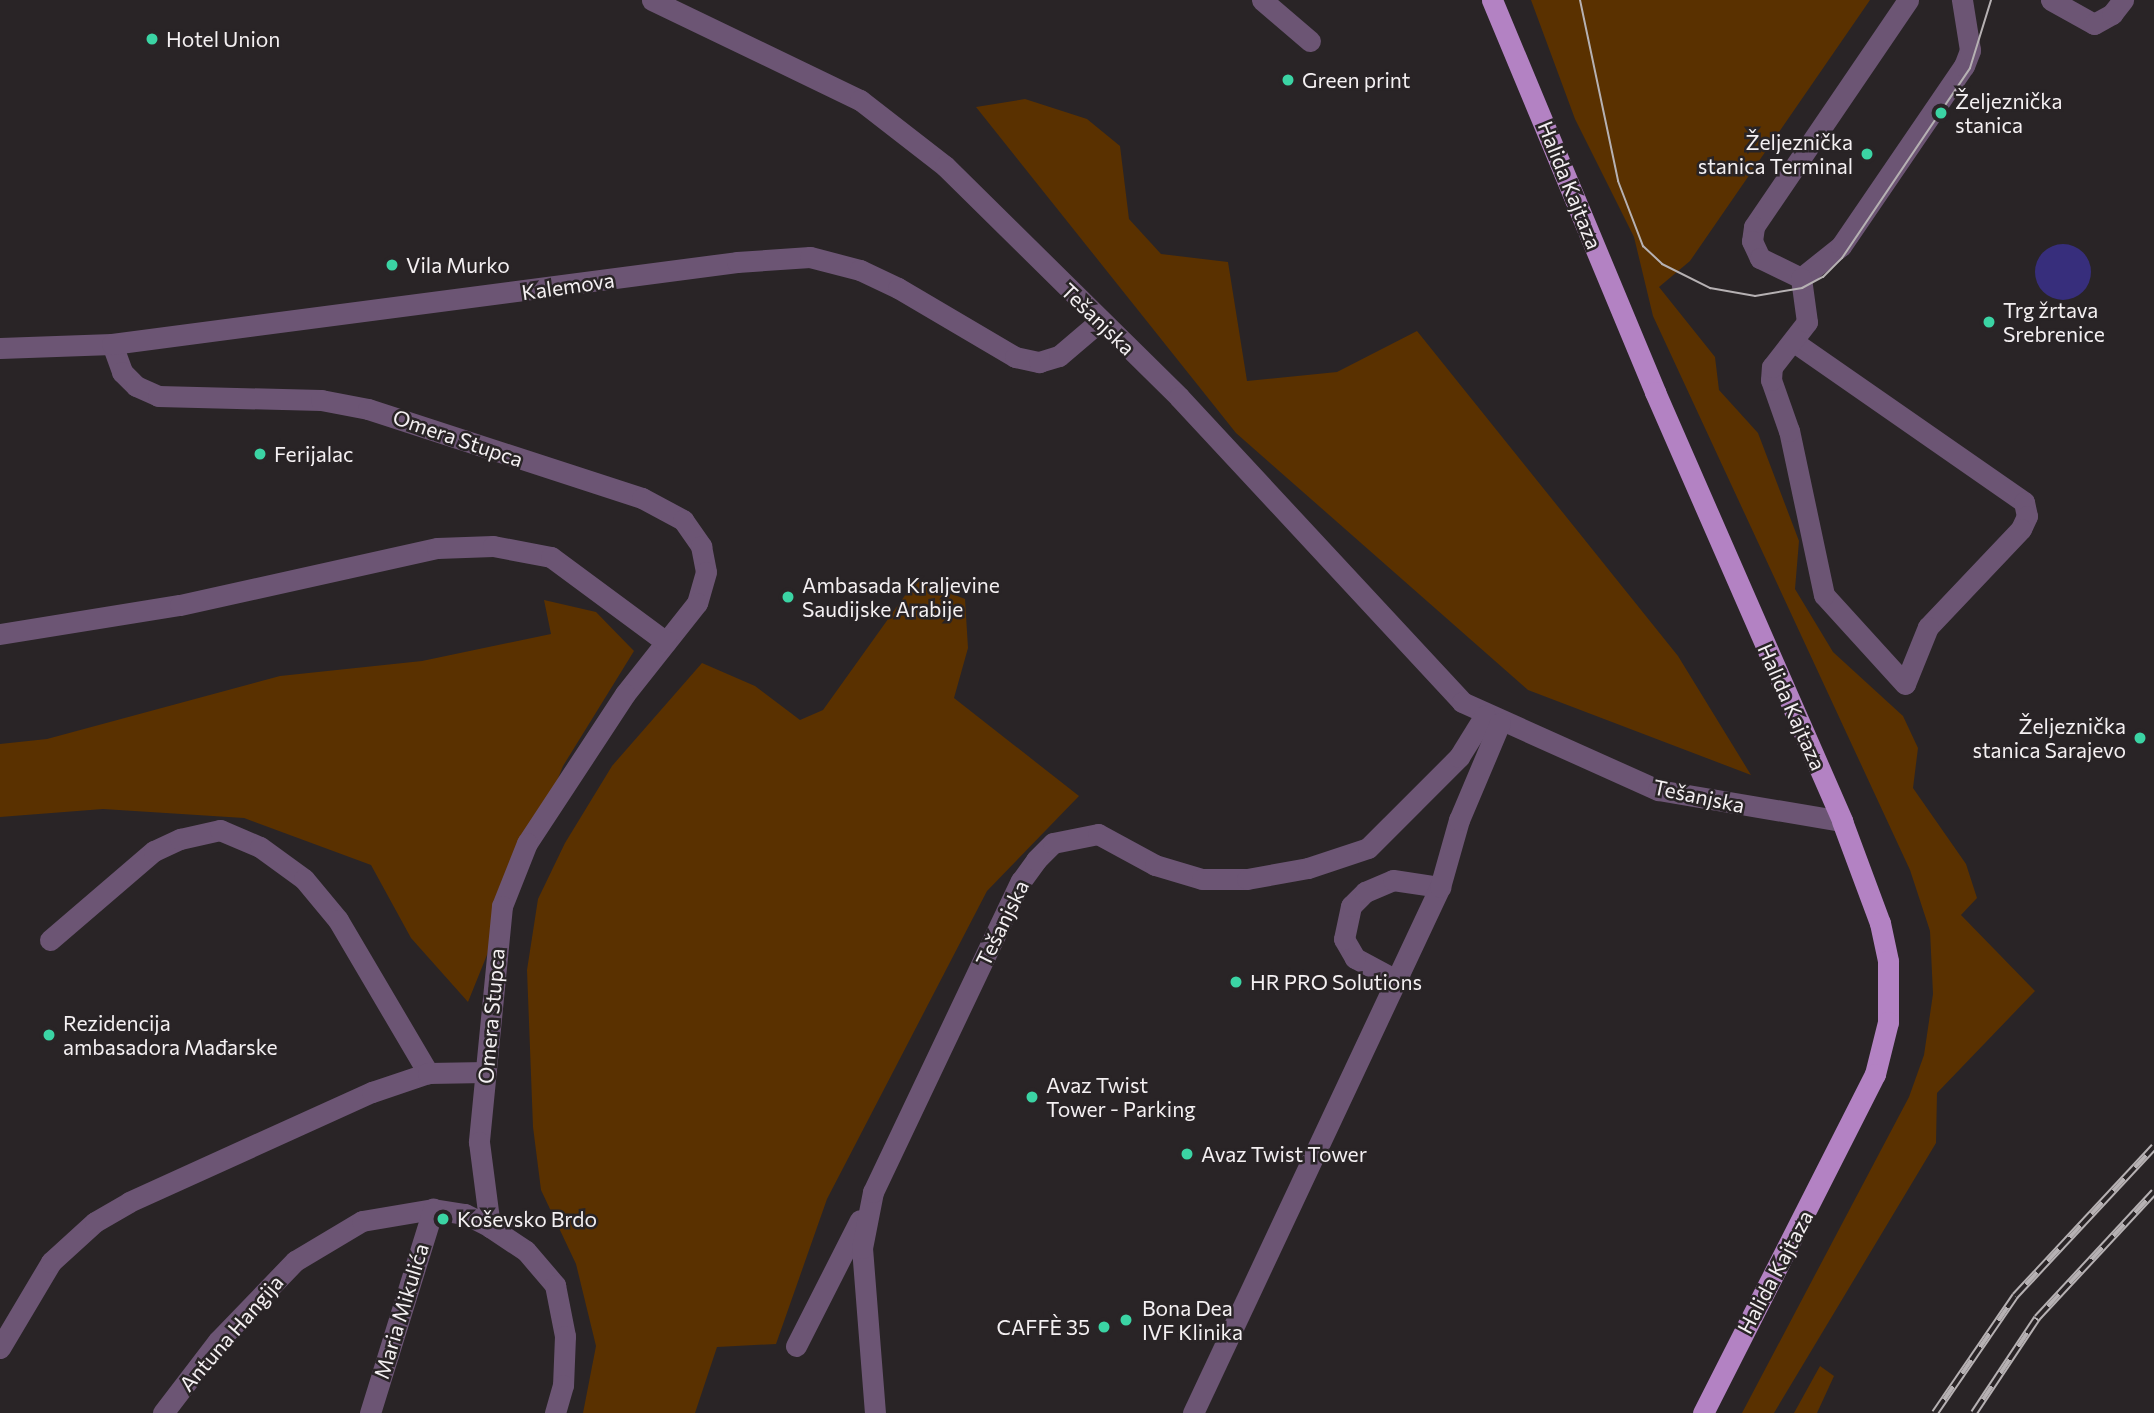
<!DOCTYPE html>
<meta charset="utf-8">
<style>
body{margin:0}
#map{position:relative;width:2154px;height:1413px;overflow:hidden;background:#292426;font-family:Commissioner,sans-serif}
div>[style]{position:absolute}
.green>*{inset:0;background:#5a3100}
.water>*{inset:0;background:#372e7c}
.round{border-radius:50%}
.minor>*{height:21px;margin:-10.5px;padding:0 10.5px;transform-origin:10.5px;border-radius:10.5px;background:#6c5574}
.major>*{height:21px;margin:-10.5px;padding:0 10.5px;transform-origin:10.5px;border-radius:10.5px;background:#b382c3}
.tram>*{height:2px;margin:-1px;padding:0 1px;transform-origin:1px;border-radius:1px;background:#b6b1b3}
.rail>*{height:8px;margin-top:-4px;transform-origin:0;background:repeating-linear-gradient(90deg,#292426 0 16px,#b6b1b3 0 32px);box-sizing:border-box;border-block:2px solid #b6b1b3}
.dots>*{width:19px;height:19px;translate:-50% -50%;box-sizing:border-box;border:4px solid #292426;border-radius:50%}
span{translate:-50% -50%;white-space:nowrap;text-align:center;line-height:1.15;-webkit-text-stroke:5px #292426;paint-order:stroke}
.poi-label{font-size:21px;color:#f4f0f2}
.left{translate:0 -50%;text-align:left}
.right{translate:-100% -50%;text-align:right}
.street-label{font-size:21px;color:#f4f0f2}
</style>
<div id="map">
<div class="green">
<div style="clip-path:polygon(1531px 0,1870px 0,1690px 261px,1659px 287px,1715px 357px,1719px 390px,1758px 433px,1799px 541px,1795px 589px,1833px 652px,1903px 716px,1918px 748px,1913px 788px,1966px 864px,1977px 898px,1961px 915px,2035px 991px,1937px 1093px,1936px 1143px,1774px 1413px,1742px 1413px,1909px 1097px,1924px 1055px,1933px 994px,1930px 931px,1910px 870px,1653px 316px,1634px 237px,1575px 119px)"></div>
<div style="clip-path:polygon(1025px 99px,1087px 119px,1120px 146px,1129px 219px,1161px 254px,1228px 262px,1247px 381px,1337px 372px,1417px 331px,1678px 656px,1751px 775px,1528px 690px,1236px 433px,976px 107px)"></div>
<div style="clip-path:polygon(916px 580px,965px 599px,968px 648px,954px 698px,1079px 796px,987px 891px,827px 1199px,776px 1344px,717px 1347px,695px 1413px,583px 1413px,596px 1346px,576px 1264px,541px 1190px,533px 1127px,527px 970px,538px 899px,565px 843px,612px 766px,702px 663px,755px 686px,800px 720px,823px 710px)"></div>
<div style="clip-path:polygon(544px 600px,596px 612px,634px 651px,563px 766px,468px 1002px,411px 938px,371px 865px,244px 818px,103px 809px,0 817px,0 744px,47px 739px,280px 676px,422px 661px,551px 634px)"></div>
<div style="clip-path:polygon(1820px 1366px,1834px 1376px,1817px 1413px,1794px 1413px)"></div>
</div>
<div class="water">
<div class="round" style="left:2035px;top:244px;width:56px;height:56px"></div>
</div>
<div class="minor">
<div style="left:652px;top:0;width:231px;rotate:25.7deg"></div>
<div style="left:860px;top:100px;width:108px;rotate:37.8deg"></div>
<div style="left:945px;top:166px;width:329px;rotate:44.6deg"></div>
<div style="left:1179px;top:397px;width:416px;rotate:47.1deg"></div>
<div style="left:1462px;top:702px;width:215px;rotate:24.2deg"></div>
<div style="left:1658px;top:790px;width:187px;rotate:9.6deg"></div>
<div style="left:1262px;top:0;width:63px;rotate:40.5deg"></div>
<div style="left:1908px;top:0;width:274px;rotate:124.2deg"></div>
<div style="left:1754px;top:227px;width:14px;rotate:98deg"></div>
<div style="left:1752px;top:241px;width:19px;rotate:65deg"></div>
<div style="left:1760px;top:258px;width:46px;rotate:26deg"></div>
<div style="left:1801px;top:278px;width:51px;rotate:-38.7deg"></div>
<div style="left:1841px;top:246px;width:218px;rotate:-55.7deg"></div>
<div style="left:1964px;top:66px;width:17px;rotate:-69deg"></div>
<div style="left:1970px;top:50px;width:51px;rotate:-99.1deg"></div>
<div style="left:2051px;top:0;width:49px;rotate:29.2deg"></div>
<div style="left:2094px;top:24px;width:21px;rotate:-29deg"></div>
<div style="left:2112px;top:14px;width:18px;rotate:-52deg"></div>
<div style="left:1794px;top:342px;width:280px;rotate:34.8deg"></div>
<div style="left:2024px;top:502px;width:14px;rotate:78deg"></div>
<div style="left:2027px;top:516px;width:14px;rotate:115deg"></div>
<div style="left:2021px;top:529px;width:135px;rotate:133.5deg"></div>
<div style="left:1928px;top:627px;width:61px;rotate:112deg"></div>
<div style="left:1905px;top:684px;width:120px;rotate:-132.3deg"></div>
<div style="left:1824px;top:595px;width:168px;rotate:-102deg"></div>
<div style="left:1789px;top:431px;width:54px;rotate:-109.4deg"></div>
<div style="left:1771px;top:380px;width:13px;rotate:-86deg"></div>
<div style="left:1772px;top:367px;width:57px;rotate:-52.1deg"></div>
<div style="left:1807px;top:322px;width:44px;rotate:-97.8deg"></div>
<div style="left:112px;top:344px;width:30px;rotate:70deg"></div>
<div style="left:122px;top:372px;width:20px;rotate:45deg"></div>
<div style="left:136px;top:386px;width:24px;rotate:24deg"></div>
<div style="left:158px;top:396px;width:163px;rotate:1.4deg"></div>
<div style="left:321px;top:400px;width:48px;rotate:10.8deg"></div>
<div style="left:368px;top:409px;width:288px;rotate:18deg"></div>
<div style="left:642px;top:498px;width:47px;rotate:28.2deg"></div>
<div style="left:683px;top:520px;width:32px;rotate:55deg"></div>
<div style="left:701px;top:546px;width:26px;rotate:79deg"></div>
<div style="left:706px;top:572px;width:32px;rotate:106deg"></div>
<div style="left:697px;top:603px;width:116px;rotate:128.4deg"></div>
<div style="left:625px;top:694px;width:178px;rotate:123.3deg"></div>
<div style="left:527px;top:843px;width:68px;rotate:111.6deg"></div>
<div style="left:502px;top:906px;width:237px;rotate:95.6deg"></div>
<div style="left:479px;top:1142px;width:86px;rotate:82.6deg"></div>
<div style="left:0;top:348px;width:112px;rotate:-2deg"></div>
<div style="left:112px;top:344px;width:630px;rotate:-7.47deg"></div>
<div style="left:737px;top:262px;width:73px;rotate:-3.9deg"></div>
<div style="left:810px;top:257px;width:52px;rotate:14.6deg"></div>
<div style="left:860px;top:270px;width:42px;rotate:25.3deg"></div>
<div style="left:898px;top:288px;width:136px;rotate:30.5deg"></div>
<div style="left:1015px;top:357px;width:25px;rotate:12deg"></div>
<div style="left:1039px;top:362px;width:21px;rotate:-17deg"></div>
<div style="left:1059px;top:356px;width:52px;rotate:-40.4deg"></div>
<div style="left:0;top:634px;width:182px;rotate:-9.2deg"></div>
<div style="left:180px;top:605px;width:263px;rotate:-12.5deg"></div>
<div style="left:437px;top:548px;width:56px;rotate:-2deg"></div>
<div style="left:493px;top:546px;width:59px;rotate:10.7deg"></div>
<div style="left:551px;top:557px;width:143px;rotate:36.5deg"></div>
<div style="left:50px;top:940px;width:137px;rotate:-40.6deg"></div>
<div style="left:154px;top:851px;width:29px;rotate:-25deg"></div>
<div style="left:180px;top:839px;width:41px;rotate:-12.7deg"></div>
<div style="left:220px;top:830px;width:43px;rotate:23deg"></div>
<div style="left:260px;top:847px;width:54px;rotate:36deg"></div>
<div style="left:304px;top:879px;width:53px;rotate:50.3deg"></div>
<div style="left:338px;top:920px;width:178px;rotate:59.5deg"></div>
<div style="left:1396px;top:980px;width:47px;rotate:-151.8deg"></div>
<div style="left:1355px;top:958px;width:22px;rotate:-120deg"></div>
<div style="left:1344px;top:939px;width:34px;rotate:-78deg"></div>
<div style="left:1351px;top:906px;width:20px;rotate:-45deg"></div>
<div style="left:1365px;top:892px;width:30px;rotate:-23deg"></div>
<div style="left:1393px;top:880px;width:48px;rotate:8.5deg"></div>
<div style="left:796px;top:1346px;width:141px;rotate:-63.1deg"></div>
<div style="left:0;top:1348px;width:100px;rotate:-59.3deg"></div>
<div style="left:51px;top:1262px;width:59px;rotate:-42.3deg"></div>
<div style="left:95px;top:1222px;width:39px;rotate:-30deg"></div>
<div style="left:129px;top:1202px;width:267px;rotate:-24.4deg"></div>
<div style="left:372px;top:1092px;width:59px;rotate:-18.7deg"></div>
<div style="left:428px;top:1073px;width:58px;rotate:-1deg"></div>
<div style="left:163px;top:1413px;width:91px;rotate:-52.6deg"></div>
<div style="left:218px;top:1341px;width:111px;rotate:-46.1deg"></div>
<div style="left:295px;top:1261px;width:78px;rotate:-30.8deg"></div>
<div style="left:362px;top:1221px;width:72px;rotate:-9.6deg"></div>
<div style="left:433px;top:1209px;width:32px;rotate:9deg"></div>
<div style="left:465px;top:1214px;width:28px;rotate:27deg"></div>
<div style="left:490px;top:1227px;width:43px;rotate:33.7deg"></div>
<div style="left:526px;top:1251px;width:45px;rotate:49.5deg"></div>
<div style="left:555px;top:1285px;width:52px;rotate:78.9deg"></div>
<div style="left:565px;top:1336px;width:49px;rotate:92.3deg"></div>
<div style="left:563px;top:1385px;width:29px;rotate:106deg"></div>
<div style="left:370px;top:1413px;width:214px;rotate:-72.8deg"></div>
<div style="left:875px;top:1413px;width:166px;rotate:-94.5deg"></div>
<div style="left:862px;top:1248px;width:57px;rotate:-78.9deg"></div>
<div style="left:873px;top:1192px;width:344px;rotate:-64.6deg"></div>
<div style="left:1021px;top:881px;width:26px;rotate:-54deg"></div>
<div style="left:1036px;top:860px;width:24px;rotate:-45deg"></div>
<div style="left:1053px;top:843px;width:46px;rotate:-11.3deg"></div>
<div style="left:1098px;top:834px;width:65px;rotate:28.5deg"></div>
<div style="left:1155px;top:865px;width:49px;rotate:16.6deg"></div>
<div style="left:1202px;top:879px;width:45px"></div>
<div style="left:1247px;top:879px;width:62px;rotate:-10.2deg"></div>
<div style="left:1308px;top:868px;width:63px;rotate:-18.4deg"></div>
<div style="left:1368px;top:848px;width:129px;rotate:-45deg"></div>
<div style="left:1459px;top:757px;width:49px;rotate:-58.2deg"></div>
<div style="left:1193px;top:1413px;width:581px;rotate:-64.85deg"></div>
<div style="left:1440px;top:887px;width:70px;rotate:-74.2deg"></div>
<div style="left:1459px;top:820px;width:105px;rotate:-67.1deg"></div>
</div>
<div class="major">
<div style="left:1492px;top:0;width:425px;rotate:67.4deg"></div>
<div style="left:1655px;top:392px;width:468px;rotate:66.4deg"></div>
<div style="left:1842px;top:821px;width:109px;rotate:69.6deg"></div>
<div style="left:1880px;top:923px;width:39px;rotate:78deg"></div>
<div style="left:1888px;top:961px;width:61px;rotate:90deg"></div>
<div style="left:1888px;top:1022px;width:54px;rotate:104deg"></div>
<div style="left:1875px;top:1074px;width:380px;rotate:116.9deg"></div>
</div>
<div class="tram">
<div style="left:1580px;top:0;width:185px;rotate:78.1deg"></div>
<div style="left:1618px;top:181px;width:70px;rotate:69deg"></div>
<div style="left:1643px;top:246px;width:26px;rotate:43deg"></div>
<div style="left:1662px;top:264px;width:54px;rotate:26.6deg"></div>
<div style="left:1710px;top:288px;width:46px;rotate:10.1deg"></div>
<div style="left:1755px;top:296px;width:48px;rotate:-9.7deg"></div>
<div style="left:1802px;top:288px;width:24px;rotate:-28deg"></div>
<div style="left:1823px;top:277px;width:27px;rotate:-45deg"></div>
<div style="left:1842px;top:258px;width:229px;rotate:-56deg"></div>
<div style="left:1970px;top:68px;width:71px;rotate:-72.8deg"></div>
</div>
<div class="rail">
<div style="left:1935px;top:1413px;width:142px;rotate:-55.6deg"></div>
<div style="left:2015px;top:1296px;width:204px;rotate:-47deg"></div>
<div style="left:1974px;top:1413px;width:114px;rotate:-56.4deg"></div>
<div style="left:2037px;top:1318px;width:172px;rotate:-47.1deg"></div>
</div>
<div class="dots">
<div style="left:152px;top:39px;background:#3bd4a4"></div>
<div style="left:1288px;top:80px;background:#3bd4a4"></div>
<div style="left:1941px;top:113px;background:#3bd4a4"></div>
<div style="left:1867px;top:154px;background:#3bd4a4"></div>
<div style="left:392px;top:265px;background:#3bd4a4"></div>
<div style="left:1989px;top:322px;background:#3bd4a4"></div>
<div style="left:260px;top:454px;background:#3bd4a4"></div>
<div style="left:788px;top:597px;background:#3bd4a4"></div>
<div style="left:2140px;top:738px;background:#3bd4a4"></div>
<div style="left:1236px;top:982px;background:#3bd4a4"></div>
<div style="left:49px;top:1035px;background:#3bd4a4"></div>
<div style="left:1032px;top:1097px;background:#3bd4a4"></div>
<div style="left:1187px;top:1154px;background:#3bd4a4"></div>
<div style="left:443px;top:1219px;background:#3bd4a4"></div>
<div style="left:1126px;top:1320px;background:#3bd4a4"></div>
<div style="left:1104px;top:1327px;background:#3bd4a4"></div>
</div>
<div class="poi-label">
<span class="left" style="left:166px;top:39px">Hotel Union</span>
<span class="left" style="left:1302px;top:80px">Green print</span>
<span class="left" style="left:1955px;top:113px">Željeznička<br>stanica</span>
<span class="right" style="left:1853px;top:154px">Željeznička<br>stanica Terminal</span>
<span class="left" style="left:406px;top:265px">Vila Murko</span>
<span class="left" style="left:2003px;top:322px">Trg žrtava<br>Srebrenice</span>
<span class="left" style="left:274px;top:454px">Ferijalac</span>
<span class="left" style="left:802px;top:597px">Ambasada Kraljevine<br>Saudijske Arabije</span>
<span class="right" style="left:2126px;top:738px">Željeznička<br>stanica Sarajevo</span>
<span class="left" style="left:1250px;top:982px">HR PRO Solutions</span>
<span class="left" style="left:63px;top:1035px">Rezidencija<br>ambasadora Mađarske</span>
<span class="left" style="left:1046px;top:1097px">Avaz Twist<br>Tower - Parking</span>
<span class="left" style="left:1201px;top:1154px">Avaz Twist Tower</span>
<span class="left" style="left:457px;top:1219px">Koševsko Brdo</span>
<span class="left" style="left:1142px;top:1320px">Bona Dea<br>IVF Klinika</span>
<span class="right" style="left:1090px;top:1327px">CAFFÈ 35</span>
</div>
<div class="street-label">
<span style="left:1570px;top:185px;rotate:68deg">Halida Kajtaza</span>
<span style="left:568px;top:286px;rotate:-8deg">Kalemova</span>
<span style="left:1098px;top:319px;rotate:44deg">Tešanjska</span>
<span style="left:458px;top:438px;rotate:19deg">Omera Stupca</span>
<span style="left:1792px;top:707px;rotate:66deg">Halida Kajtaza</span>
<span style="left:1699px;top:796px;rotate:12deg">Tešanjska</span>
<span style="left:1002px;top:923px;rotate:-64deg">Tešanjska</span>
<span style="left:491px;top:1016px;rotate:-85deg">Omera Stupca</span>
<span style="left:1775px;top:1272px;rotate:-62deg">Halida Kajtaza</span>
<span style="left:401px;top:1311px;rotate:-73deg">Maria Mikulića</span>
<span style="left:231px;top:1333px;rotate:-49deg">Antuna Hangija</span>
</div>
</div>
